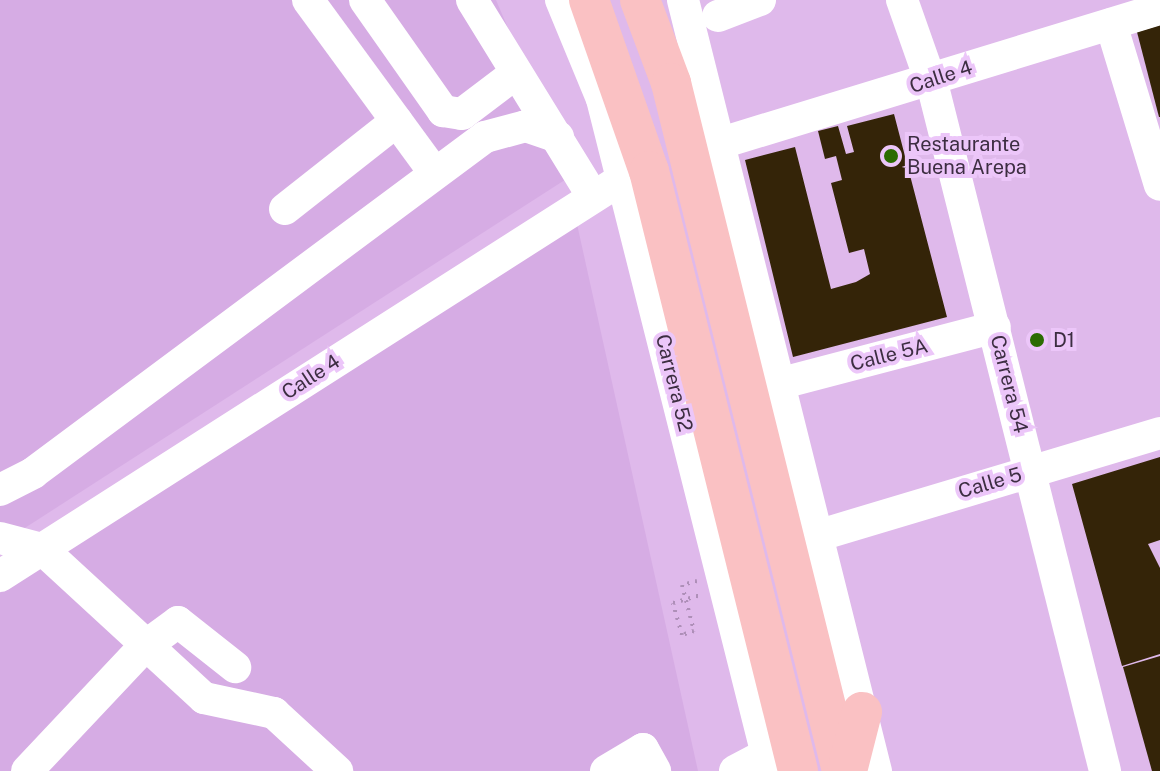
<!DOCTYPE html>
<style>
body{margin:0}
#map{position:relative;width:1160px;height:771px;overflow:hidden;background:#dfb9eb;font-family:"Public Sans",sans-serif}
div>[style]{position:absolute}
.built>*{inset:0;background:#d6ace4}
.building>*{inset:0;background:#342408}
.path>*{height:4px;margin-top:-2px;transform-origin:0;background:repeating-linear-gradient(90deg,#ae8fb8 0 2px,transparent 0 8px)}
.minor>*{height:32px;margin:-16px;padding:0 16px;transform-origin:16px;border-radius:16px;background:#fff}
.major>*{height:40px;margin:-20px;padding:0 20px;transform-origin:20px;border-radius:20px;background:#fac1c3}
.dots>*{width:22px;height:22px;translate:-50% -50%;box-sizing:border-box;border:4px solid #ecc6f9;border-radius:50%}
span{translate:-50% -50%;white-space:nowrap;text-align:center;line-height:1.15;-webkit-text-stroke:8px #ecc6f9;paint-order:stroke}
.street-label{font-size:20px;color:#3d2e42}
.poi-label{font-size:20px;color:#3d2e42}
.left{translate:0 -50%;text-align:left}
</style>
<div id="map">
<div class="built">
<div style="clip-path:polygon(0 0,496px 0,571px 176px,0 544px)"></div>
<div style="clip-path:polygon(575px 215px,698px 771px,0 771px,0 593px)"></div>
</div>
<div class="building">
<div style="clip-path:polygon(1160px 25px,1160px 117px,1159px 117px,1137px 32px)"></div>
<div style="clip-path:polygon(894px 114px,947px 317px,793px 357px,745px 160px,795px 147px,831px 289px,856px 282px,870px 274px,864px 249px,849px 253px,831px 183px,842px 180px,836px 156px,825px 159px,818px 131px,838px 126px,846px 154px,854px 152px,847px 126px)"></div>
<div style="clip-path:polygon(1160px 457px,1160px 540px,1148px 544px,1160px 568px,1160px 654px,1122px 666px,1072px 484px)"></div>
<div style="clip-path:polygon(1160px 656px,1160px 771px,1152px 771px,1123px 667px)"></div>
</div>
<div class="path">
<div style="left:697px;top:581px;width:16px;rotate:165deg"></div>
<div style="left:682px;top:585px;width:48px;rotate:75.4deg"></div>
<div style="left:694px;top:631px;width:13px;rotate:162deg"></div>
<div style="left:682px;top:635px;width:33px;rotate:-106deg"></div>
<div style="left:673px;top:603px;width:29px;rotate:-16deg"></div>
</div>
<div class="minor">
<div style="left:308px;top:0;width:213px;rotate:53.8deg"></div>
<div style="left:365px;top:0;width:136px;rotate:54.9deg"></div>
<div style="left:443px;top:111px;width:19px;rotate:9deg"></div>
<div style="left:462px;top:114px;width:68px;rotate:-37.2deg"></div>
<div style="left:472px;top:0;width:231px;rotate:58.4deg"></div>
<div style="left:561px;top:0;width:107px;rotate:67.5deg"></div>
<div style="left:602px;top:99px;width:693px;rotate:75.88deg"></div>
<div style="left:683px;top:0;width:795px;rotate:75.95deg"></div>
<div style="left:902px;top:0;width:96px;rotate:70.6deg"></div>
<div style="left:934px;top:91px;width:701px;rotate:75.88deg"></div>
<div style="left:718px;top:16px;width:45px;rotate:-20.9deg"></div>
<div style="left:1111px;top:24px;width:168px;rotate:73.1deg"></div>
<div style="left:721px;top:143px;width:459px;rotate:-17deg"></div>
<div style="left:285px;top:209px;width:142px;rotate:-38.2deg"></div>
<div style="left:782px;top:383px;width:220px;rotate:-14.7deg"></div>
<div style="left:0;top:490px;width:37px;rotate:-27deg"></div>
<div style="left:33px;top:473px;width:563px;rotate:-36.63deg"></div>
<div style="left:485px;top:137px;width:42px;rotate:-15deg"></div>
<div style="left:526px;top:126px;width:34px;rotate:19deg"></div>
<div style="left:820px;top:535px;width:355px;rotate:-16.7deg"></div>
<div style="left:0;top:538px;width:43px;rotate:14.7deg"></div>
<div style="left:42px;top:549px;width:220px;rotate:42.6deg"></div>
<div style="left:204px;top:698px;width:72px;rotate:12.1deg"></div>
<div style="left:274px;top:713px;width:86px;rotate:42.6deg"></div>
<div style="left:0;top:576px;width:738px;rotate:-32.55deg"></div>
<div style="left:27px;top:771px;width:170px;rotate:-46.7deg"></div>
<div style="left:144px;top:647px;width:42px;rotate:-36.3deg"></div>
<div style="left:178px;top:622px;width:73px;rotate:38.3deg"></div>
<div style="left:606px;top:771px;width:43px;rotate:-30.7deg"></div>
<div style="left:643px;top:749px;width:25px;rotate:61deg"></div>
<div style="left:735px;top:771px;width:36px;rotate:-28deg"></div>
</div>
<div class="major">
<div style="left:589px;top:0;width:181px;rotate:70.7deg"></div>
<div style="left:649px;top:171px;width:618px;rotate:76.05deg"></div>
<div style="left:640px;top:0;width:89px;rotate:69.5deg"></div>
<div style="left:671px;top:83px;width:709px;rotate:76.04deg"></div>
<div style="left:847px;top:771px;width:61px;rotate:-75.7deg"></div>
</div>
<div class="dots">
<div style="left:891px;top:156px;background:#2b6c02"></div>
<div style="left:1037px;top:340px;background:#2b6c02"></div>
</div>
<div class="street-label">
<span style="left:941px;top:77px;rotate:-18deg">Calle 4</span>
<span style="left:889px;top:355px;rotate:-14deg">Calle 5A</span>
<span style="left:311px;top:377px;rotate:-33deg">Calle 4</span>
<span style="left:674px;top:383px;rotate:76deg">Carrera 52</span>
<span style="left:1009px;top:384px;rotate:76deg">Carrera 54</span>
<span style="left:990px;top:483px;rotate:-16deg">Calle 5</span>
</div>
<div class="poi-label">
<span class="left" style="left:907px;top:156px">Restaurante<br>Buena Arepa</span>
<span class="left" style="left:1053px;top:340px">D1</span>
</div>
</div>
